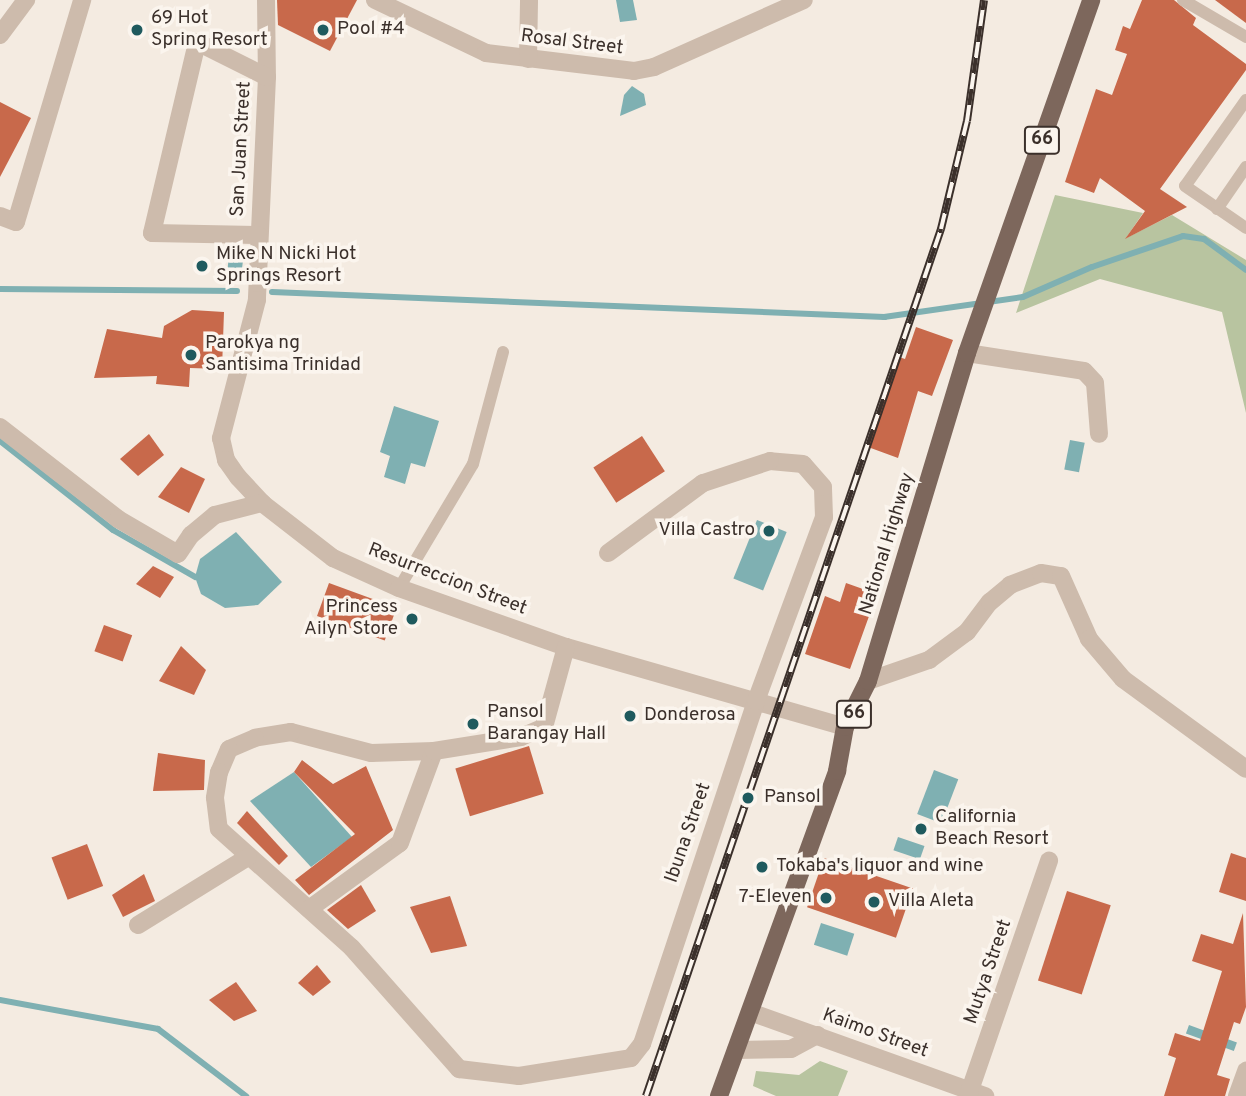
<!DOCTYPE html>
<style>
body{margin:0}
#map{position:relative;width:1246px;height:1096px;overflow:hidden;background:#f4ebe1;font-family:Overpass,sans-serif}
div>[style]{position:absolute}
.green>*{inset:0;background:#b8c4a0}
.water>*{inset:0;background:#7fb0b2;transform-origin:0 0}
.stream>*{height:6px;margin:-3px;padding:0 3px;transform-origin:3px;border-radius:3px;background:#7fb0b2}
.building>*{inset:0;background:#c8694b;transform-origin:0 0}
.lane>*{height:12px;margin:-6px;padding:0 6px;transform-origin:6px;border-radius:6px;background:#cdbbac}
.street>*{height:18px;margin:-9px;padding:0 9px;transform-origin:9px;border-radius:9px;background:#cdbbac}
.primary>*{height:18px;margin:-9px;padding:0 9px;transform-origin:9px;border-radius:9px;background:#7d675c}
.rail>*{height:8px;margin-top:-4px;transform-origin:0;background:repeating-linear-gradient(90deg,#fbf5ee 0 16px,#3b302b 0 32px);box-sizing:border-box;border-block:2px solid #3b302b}
.dots>*{width:19px;height:19px;translate:-50% -50%;box-sizing:border-box;border:4px solid #fbf5ee;border-radius:50%}
span{translate:-50% -50%;white-space:nowrap;text-align:center;line-height:1.15;-webkit-text-stroke:7px #fbf5ee;paint-order:stroke}
.shield-label span{padding:2px 5px;background:#fbf5ee;border:2px solid;border-radius:5px;-webkit-text-stroke-width:0}
.shield-label{font-size:18px;color:#3b302b;font-weight:700}
.poi-label{font-size:19px;color:#3b302b}
.left{translate:0 -50%;text-align:left}
.right{translate:-100% -50%;text-align:right}
.street-label{font-size:19px;color:#3b302b}
</style>
<div id="map">
<div class="green">
<div style="clip-path:polygon(1055px 195px,1143px 213px,1126px 238px,1172px 215px,1246px 260px,1246px 413px,1222px 312px,1100px 279px,1016px 313px)"></div>
<div style="clip-path:polygon(820px 1061px,848px 1071px,838px 1096px,776px 1096px,753px 1086px,756px 1071px,799px 1075px)"></div>
</div>
<div class="water">
<div style="clip-path:polygon(616px 0,633px 0,637px 20px,620px 22px)"></div>
<div style="clip-path:polygon(632px 86px,644px 94px,646px 105px,620px 116px,624px 95px)"></div>
<div style="clip-path:polygon(236px 250px,244px 253px,241px 276px,233px 284px,226px 284px,229px 255px)"></div>
<div style="clip-path:polygon(394px 406px,439px 421px,425px 467px,411px 463px,405px 484px,384px 477px,390px 456px,380px 452px)"></div>
<div style="left:1070px;top:440px;width:15px;height:30px;rotate:11deg"></div>
<div style="left:757px;top:520px;width:32px;height:63px;rotate:22deg"></div>
<div style="clip-path:polygon(236px 532px,282px 582px,258px 605px,225px 608px,201px 594px,195px 577px,200px 559px)"></div>
<div style="left:934px;top:770px;width:26px;height:47px;rotate:21deg"></div>
<div style="clip-path:polygon(294px 772px,352px 837px,311px 867px,250px 801px)"></div>
<div style="left:898px;top:837px;width:28px;height:14px;rotate:19deg"></div>
<div style="left:821px;top:923px;width:35px;height:23px;rotate:18deg"></div>
<div style="left:1189px;top:1025px;width:51px;height:9px;rotate:20deg"></div>
</div>
<div class="stream">
<div style="left:0;top:289px;width:237px;rotate:0.5deg"></div>
<div style="left:272px;top:292px;width:613px;rotate:2.34deg"></div>
<div style="left:884px;top:317px;width:140px;rotate:-8.2deg"></div>
<div style="left:1023px;top:297px;width:75px;rotate:-23.5deg"></div>
<div style="left:1092px;top:267px;width:96px;rotate:-18.8deg"></div>
<div style="left:1183px;top:236px;width:21px;rotate:8deg"></div>
<div style="left:1204px;top:239px;width:52px;rotate:36.4deg"></div>
<div style="left:0;top:441px;width:144px;rotate:38.2deg"></div>
<div style="left:113px;top:530px;width:95px;rotate:29.8deg"></div>
<div style="left:0;top:1000px;width:161px;rotate:10.4deg"></div>
<div style="left:158px;top:1029px;width:111px;rotate:37.3deg"></div>
</div>
<div class="building">
<div style="clip-path:polygon(277px 0,357px 0,330px 51px,278px 25px)"></div>
<div style="clip-path:polygon(1142px 0,1174px 0,1196px 18px,1193px 25px,1246px 64px,1246px 70px,1160px 189px,1187px 207px,1125px 239px,1145px 211px,1100px 178px,1094px 193px,1065px 182px,1096px 89px,1112px 95px,1127px 54px,1115px 50px,1123px 26px,1130px 29px)"></div>
<div style="clip-path:polygon(1215px 0,1246px 0,1246px 23px)"></div>
<div style="clip-path:polygon(0 102px,31px 118px,0 177px)"></div>
<div style="clip-path:polygon(192px 310px,224px 312px,222px 369px,190px 368px,189px 387px,156px 384px,157px 376px,94px 378px,107px 329px,162px 338px,164px 326px)"></div>
<div style="clip-path:polygon(916px 327px,953px 340px,932px 396px,918px 391px,898px 458px,868px 447px,899px 357px,905px 359px)"></div>
<div style="clip-path:polygon(149px 434px,164px 455px,138px 476px,120px 459px)"></div>
<div style="left:642px;top:436px;width:42px;height:58px;rotate:57deg"></div>
<div style="clip-path:polygon(181px 467px,205px 479px,189px 513px,158px 497px)"></div>
<div style="clip-path:polygon(153px 566px,174px 577px,160px 598px,136px 584px)"></div>
<div style="left:329px;top:583px;width:72px;height:35px;rotate:20deg"></div>
<div style="clip-path:polygon(846px 583px,877px 594px,850px 669px,805px 654px,825px 596px,840px 602px)"></div>
<div style="left:104px;top:625px;width:30px;height:28px;rotate:20deg"></div>
<div style="clip-path:polygon(181px 646px,206px 670px,194px 695px,159px 681px)"></div>
<div style="left:529px;top:746px;width:50px;height:77px;rotate:73deg"></div>
<div style="clip-path:polygon(158px 753px,205px 760px,204px 790px,153px 791px)"></div>
<div style="clip-path:polygon(302px 760px,333px 784px,366px 766px,393px 830px,309px 895px,295px 880px,355px 834px,294px 772px)"></div>
<div style="clip-path:polygon(247px 811px,288px 856px,279px 865px,237px 823px)"></div>
<div style="left:87px;top:844px;width:45px;height:38px;rotate:69deg"></div>
<div style="clip-path:polygon(1231px 853px,1246px 858px,1246px 901px,1219px 892px)"></div>
<div style="left:824px;top:858px;width:94px;height:52px;rotate:19deg"></div>
<div style="clip-path:polygon(144px 874px,155px 901px,123px 917px,112px 895px)"></div>
<div style="clip-path:polygon(361px 885px,376px 911px,348px 929px,327px 910px)"></div>
<div style="left:1067px;top:891px;width:46px;height:94px;rotate:18deg"></div>
<div style="clip-path:polygon(450px 896px,467px 946px,431px 953px,410px 907px)"></div>
<div style="clip-path:polygon(1243px 913px,1246px 1007px,1240px 1024px,1234px 1022px,1217px 1075px,1230px 1079px,1225px 1096px,1164px 1096px,1176px 1058px,1168px 1055px,1175px 1033px,1200px 1041px,1222px 971px,1192px 961px,1201px 934px,1233px 944px)"></div>
<div style="clip-path:polygon(317px 965px,331px 982px,313px 996px,298px 983px)"></div>
<div style="clip-path:polygon(236px 982px,257px 1011px,234px 1021px,209px 1000px)"></div>
</div>
<div class="lane">
<div style="left:1183px;top:0;width:73px;rotate:30.4deg"></div>
<div style="left:1246px;top:100px;width:105px;rotate:125.3deg"></div>
<div style="left:1185px;top:186px;width:74px;rotate:34.5deg"></div>
<div style="left:1217px;top:209px;width:51px;rotate:-55.4deg"></div>
<div style="left:399px;top:588px;width:144px;rotate:-59.2deg"></div>
<div style="left:473px;top:464px;width:116px;rotate:-75deg"></div>
</div>
<div class="street">
<div style="left:266px;top:0;width:77px;rotate:89.3deg"></div>
<div style="left:267px;top:77px;width:223px;rotate:92.6deg"></div>
<div style="left:257px;top:300px;width:143px;rotate:104.6deg"></div>
<div style="left:221px;top:438px;width:23px;rotate:77deg"></div>
<div style="left:226px;top:460px;width:21px;rotate:55deg"></div>
<div style="left:238px;top:477px;width:35px;rotate:47deg"></div>
<div style="left:262px;top:503px;width:90px;rotate:37.8deg"></div>
<div style="left:333px;top:558px;width:72px;rotate:24.4deg"></div>
<div style="left:399px;top:588px;width:177px;rotate:19.5deg"></div>
<div style="left:566px;top:647px;width:290px;rotate:16deg"></div>
<div style="left:375px;top:0;width:123px;rotate:25.5deg"></div>
<div style="left:486px;top:53px;width:149px;rotate:6.9deg"></div>
<div style="left:634px;top:71px;width:20px;rotate:-11deg"></div>
<div style="left:654px;top:67px;width:164px;rotate:-24.1deg"></div>
<div style="left:0;top:35px;width:44px;rotate:-53.4deg"></div>
<div style="left:528px;top:59px;width:59px;rotate:-89deg"></div>
<div style="left:0;top:216px;width:17px;rotate:21deg"></div>
<div style="left:16px;top:222px;width:232px;rotate:-73.4deg"></div>
<div style="left:258px;top:235px;width:106px;rotate:-178.9deg"></div>
<div style="left:152px;top:233px;width:196px;rotate:-76.7deg"></div>
<div style="left:197px;top:42px;width:78px;rotate:26.6deg"></div>
<div style="left:967px;top:353px;width:118px;rotate:8.7deg"></div>
<div style="left:1084px;top:371px;width:16px;rotate:47deg"></div>
<div style="left:1095px;top:383px;width:51px;rotate:85.5deg"></div>
<div style="left:0;top:427px;width:150px;rotate:37.9deg"></div>
<div style="left:118px;top:519px;width:69px;rotate:30.3deg"></div>
<div style="left:178px;top:554px;width:23px;rotate:-56deg"></div>
<div style="left:191px;top:535px;width:31px;rotate:-40deg"></div>
<div style="left:215px;top:515px;width:49px;rotate:-14.3deg"></div>
<div style="left:868px;top:681px;width:65px;rotate:-19deg"></div>
<div style="left:929px;top:660px;width:47px;rotate:-36.4deg"></div>
<div style="left:967px;top:632px;width:38px;rotate:-53deg"></div>
<div style="left:990px;top:602px;width:26px;rotate:-40deg"></div>
<div style="left:1010px;top:585px;width:33px;rotate:-21deg"></div>
<div style="left:1041px;top:573px;width:20px;rotate:9deg"></div>
<div style="left:1061px;top:576px;width:69px;rotate:66deg"></div>
<div style="left:1089px;top:639px;width:52px;rotate:49.6deg"></div>
<div style="left:1123px;top:679px;width:152px;rotate:36.2deg"></div>
<div style="left:434px;top:751px;width:63px;rotate:178.2deg"></div>
<div style="left:371px;top:753px;width:83px;rotate:-165.3deg"></div>
<div style="left:291px;top:732px;width:36px;rotate:171deg"></div>
<div style="left:255px;top:738px;width:28px;rotate:157deg"></div>
<div style="left:229px;top:749px;width:25px;rotate:113deg"></div>
<div style="left:219px;top:772px;width:26px;rotate:99deg"></div>
<div style="left:215px;top:798px;width:31px;rotate:83deg"></div>
<div style="left:219px;top:829px;width:178px;rotate:41.8deg"></div>
<div style="left:352px;top:948px;width:162px;rotate:48.5deg"></div>
<div style="left:459px;top:1069px;width:60px;rotate:6.7deg"></div>
<div style="left:519px;top:1076px;width:113px;rotate:-9.1deg"></div>
<div style="left:631px;top:1058px;width:18px;rotate:-52deg"></div>
<div style="left:642px;top:1044px;width:361px;rotate:-71.6deg"></div>
<div style="left:756px;top:701px;width:196px;rotate:-69.7deg"></div>
<div style="left:824px;top:517px;width:30px;rotate:-92deg"></div>
<div style="left:823px;top:487px;width:30px;rotate:-131deg"></div>
<div style="left:803px;top:464px;width:33px;rotate:-175deg"></div>
<div style="left:770px;top:461px;width:71px;rotate:161.8deg"></div>
<div style="left:703px;top:483px;width:118px;rotate:143.6deg"></div>
<div style="left:309px;top:909px;width:112px;rotate:-36deg"></div>
<div style="left:400px;top:843px;width:98px;rotate:-69.7deg"></div>
<div style="left:434px;top:751px;width:88px;rotate:-9.1deg"></div>
<div style="left:521px;top:737px;width:25px;rotate:-23deg"></div>
<div style="left:544px;top:727px;width:83px;rotate:-74.6deg"></div>
<div style="left:138px;top:925px;width:129px;rotate:-31.7deg"></div>
<div style="left:750px;top:1012px;width:250px;rotate:19.7deg"></div>
<div style="left:736px;top:1050px;width:55px;rotate:-1deg"></div>
<div style="left:791px;top:1049px;width:30px;rotate:-28deg"></div>
<div style="left:968px;top:1096px;width:249px;rotate:-71deg"></div>
<div style="left:1237px;top:1096px;width:27px;rotate:-70deg"></div>
</div>
<div class="primary">
<div style="left:719px;top:1096px;width:346px;rotate:-70deg"></div>
<div style="left:837px;top:771px;width:45px;rotate:-79.7deg"></div>
<div style="left:845px;top:727px;width:51px;rotate:-63.4deg"></div>
<div style="left:868px;top:681px;width:343px;rotate:-73.2deg"></div>
<div style="left:967px;top:353px;width:374px;rotate:-70.6deg"></div>
</div>
<div class="rail">
<div style="left:646px;top:1096px;width:916px;rotate:-71.21deg"></div>
<div style="left:941px;top:229px;width:111px;rotate:-76.5deg"></div>
<div style="left:967px;top:121px;width:122px;rotate:-82deg"></div>
</div>
<div class="dots">
<div style="left:137px;top:30px;background:#1f5a5e"></div>
<div style="left:323px;top:30px;background:#1f5a5e"></div>
<div style="left:202px;top:266px;background:#1f5a5e"></div>
<div style="left:191px;top:355px;background:#1f5a5e"></div>
<div style="left:769px;top:531px;background:#1f5a5e"></div>
<div style="left:412px;top:619px;background:#1f5a5e"></div>
<div style="left:630px;top:716px;background:#1f5a5e"></div>
<div style="left:473px;top:724px;background:#1f5a5e"></div>
<div style="left:748px;top:798px;background:#1f5a5e"></div>
<div style="left:921px;top:829px;background:#1f5a5e"></div>
<div style="left:762px;top:867px;background:#1f5a5e"></div>
<div style="left:826px;top:898px;background:#1f5a5e"></div>
<div style="left:874px;top:902px;background:#1f5a5e"></div>
</div>
<div class="shield-label">
<span style="left:1042px;top:140px">66</span>
<span style="left:854px;top:714px">66</span>
</div>
<div class="poi-label">
<span class="left" style="left:151px;top:30px">69 Hot<br>Spring Resort</span>
<span class="left" style="left:337px;top:30px">Pool #4</span>
<span class="left" style="left:216px;top:266px">Mike N Nicki Hot<br>Springs Resort</span>
<span class="left" style="left:205px;top:355px">Parokya ng<br>Santisima Trinidad</span>
<span class="right" style="left:755px;top:531px">Villa Castro</span>
<span class="right" style="left:398px;top:619px">Princess<br>Ailyn Store</span>
<span class="left" style="left:487px;top:724px">Pansol<br>Barangay Hall</span>
<span class="left" style="left:644px;top:716px">Donderosa</span>
<span class="left" style="left:764px;top:798px">Pansol</span>
<span class="left" style="left:935px;top:829px">California<br>Beach Resort</span>
<span class="left" style="left:776px;top:867px">Tokaba's liquor and wine</span>
<span class="right" style="left:812px;top:898px">7-Eleven</span>
<span class="left" style="left:888px;top:902px">Villa Aleta</span>
</div>
<div class="street-label">
<span style="left:572px;top:43px;rotate:7deg">Rosal Street</span>
<span style="left:242px;top:149px;rotate:-87deg">San Juan Street</span>
<span style="left:888px;top:544px;rotate:-73deg">National Highway</span>
<span style="left:447px;top:580px;rotate:21deg">Resurreccion Street</span>
<span style="left:689px;top:833px;rotate:-71deg">Ibuna Street</span>
<span style="left:989px;top:972px;rotate:-71deg">Mutya Street</span>
<span style="left:875px;top:1034px;rotate:20deg">Kaimo Street</span>
</div>
</div>
